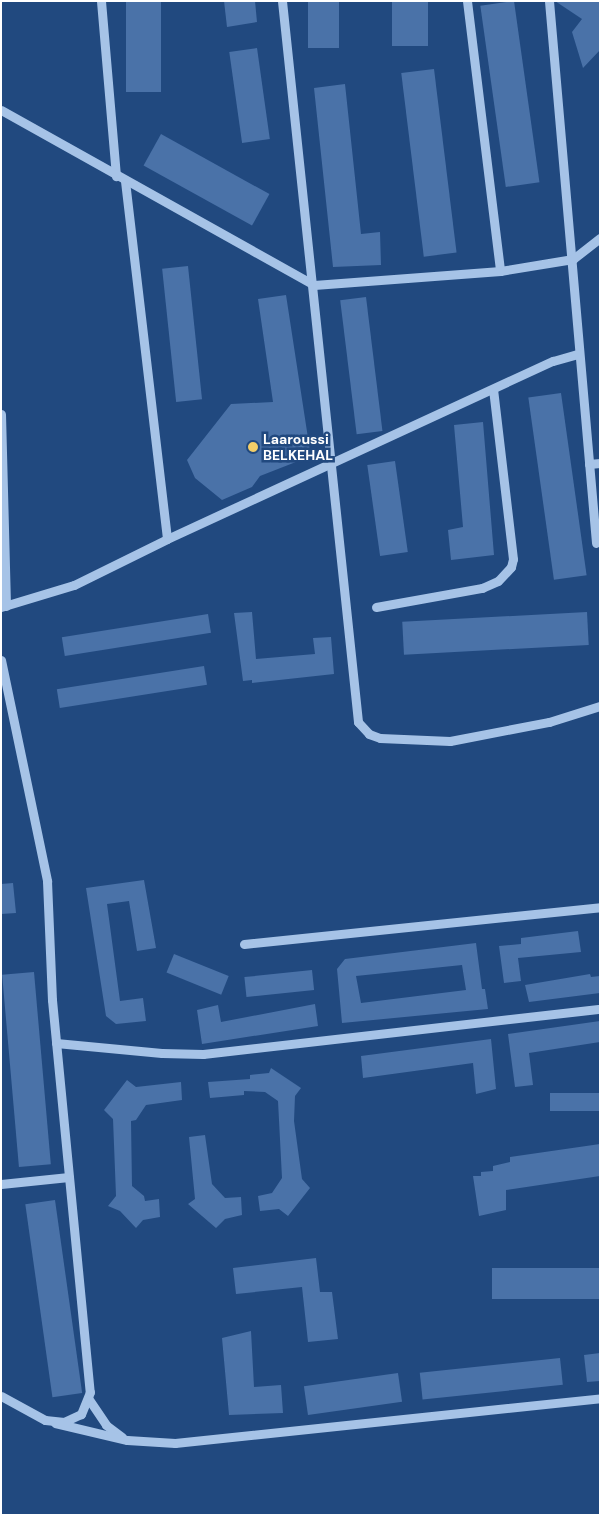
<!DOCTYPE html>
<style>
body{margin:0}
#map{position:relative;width:601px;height:1516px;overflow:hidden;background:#21497f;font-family:"DM Sans",sans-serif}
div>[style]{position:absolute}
.building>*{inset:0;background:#4a72a8;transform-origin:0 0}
.minor>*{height:9px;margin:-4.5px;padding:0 4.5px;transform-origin:4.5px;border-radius:4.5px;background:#a6c3e7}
.dots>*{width:14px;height:14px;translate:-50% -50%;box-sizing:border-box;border:2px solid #21497f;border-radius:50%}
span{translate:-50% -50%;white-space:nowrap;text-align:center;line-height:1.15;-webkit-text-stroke:5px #21497f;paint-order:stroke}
.poi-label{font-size:14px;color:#fff;font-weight:700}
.left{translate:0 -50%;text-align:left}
.frame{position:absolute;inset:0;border:2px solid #fff;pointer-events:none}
</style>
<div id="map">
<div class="building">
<div style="left:126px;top:1px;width:35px;height:91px"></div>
<div style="clip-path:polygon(224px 1px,255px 1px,257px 22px,227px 27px)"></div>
<div style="left:308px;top:1px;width:31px;height:47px"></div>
<div style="left:392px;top:1px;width:36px;height:45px"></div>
<div style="left:514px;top:1px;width:183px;height:34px;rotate:82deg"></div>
<div style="clip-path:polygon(555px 1px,600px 1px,600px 50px,583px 68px,572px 32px,582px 19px)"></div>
<div style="left:257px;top:48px;width:92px;height:28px;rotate:82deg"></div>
<div style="left:434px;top:69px;width:185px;height:33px;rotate:83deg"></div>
<div style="clip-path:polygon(345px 84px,361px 234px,380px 232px,381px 265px,333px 267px,314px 88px)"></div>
<div style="left:161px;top:134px;width:124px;height:36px;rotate:29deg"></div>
<div style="left:188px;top:266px;width:134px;height:26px;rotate:84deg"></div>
<div style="clip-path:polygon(286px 295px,310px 451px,301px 460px,260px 476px,252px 487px,222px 500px,195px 478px,187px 460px,231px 404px,273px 402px,258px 299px)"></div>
<div style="left:366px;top:297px;width:135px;height:26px;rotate:83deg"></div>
<div style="left:561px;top:393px;width:184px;height:33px;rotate:82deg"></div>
<div style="clip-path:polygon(483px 422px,494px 555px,451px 560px,448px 530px,463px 527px,454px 425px)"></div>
<div style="left:395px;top:461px;width:92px;height:28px;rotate:82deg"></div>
<div style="clip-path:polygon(252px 612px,256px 659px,315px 654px,313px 638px,331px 637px,334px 674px,252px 683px,252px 680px,243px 681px,234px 613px)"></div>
<div style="left:587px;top:612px;width:33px;height:185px;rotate:87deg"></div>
<div style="left:208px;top:614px;width:19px;height:148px;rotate:81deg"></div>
<div style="left:204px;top:666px;width:19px;height:149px;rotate:81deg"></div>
<div style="clip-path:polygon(144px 880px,156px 948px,137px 951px,129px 901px,107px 904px,120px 1001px,143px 998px,146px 1021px,116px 1024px,106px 1016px,86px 888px)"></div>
<div style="clip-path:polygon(13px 883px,16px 913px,1px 914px,1px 884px)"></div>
<div style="clip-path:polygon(578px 931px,581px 952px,518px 958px,521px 981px,504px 983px,499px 946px,521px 944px,521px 938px)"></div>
<div style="clip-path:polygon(evenodd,476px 943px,482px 989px,485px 989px,488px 1009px,342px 1023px,337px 969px,345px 959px,476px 943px,462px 965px,466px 990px,361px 1003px,356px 976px,462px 965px)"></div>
<div style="left:174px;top:954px;width:59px;height:20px;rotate:22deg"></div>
<div style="left:312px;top:970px;width:20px;height:68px;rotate:84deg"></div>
<div style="left:34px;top:972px;width:193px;height:32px;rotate:85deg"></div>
<div style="clip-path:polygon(590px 974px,591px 977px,600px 976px,600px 993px,529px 1002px,525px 985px)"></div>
<div style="clip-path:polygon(315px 1004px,318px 1026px,202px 1044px,197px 1010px,218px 1005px,221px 1022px)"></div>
<div style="clip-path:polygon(600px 1021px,600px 1042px,529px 1053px,533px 1085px,515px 1087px,508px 1034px)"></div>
<div style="clip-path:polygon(491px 1039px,496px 1089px,476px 1094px,473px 1063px,363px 1078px,361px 1056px)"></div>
<div style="clip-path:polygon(271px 1068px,301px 1088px,295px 1096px,294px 1121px,302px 1179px,310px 1188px,288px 1216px,279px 1209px,260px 1211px,258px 1196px,272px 1193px,282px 1178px,278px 1101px,265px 1092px,244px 1091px,244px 1095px,210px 1098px,208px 1082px,250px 1079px,250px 1075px,269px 1073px)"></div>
<div style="clip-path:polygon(127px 1080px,136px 1087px,181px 1082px,182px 1100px,146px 1105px,136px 1120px,131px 1121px,132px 1186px,144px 1196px,145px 1201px,159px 1199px,160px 1217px,143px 1220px,136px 1228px,120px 1211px,108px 1206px,116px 1196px,113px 1119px,104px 1110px)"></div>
<div style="left:600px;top:1093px;width:18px;height:50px;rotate:90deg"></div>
<div style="clip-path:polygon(205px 1135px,212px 1184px,225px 1198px,241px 1197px,242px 1215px,225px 1219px,216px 1228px,188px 1204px,195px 1199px,189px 1137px)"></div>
<div style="clip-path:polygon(600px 1144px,600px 1176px,506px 1190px,506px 1210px,479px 1216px,473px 1176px,481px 1176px,481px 1172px,493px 1171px,493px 1166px,510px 1162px,510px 1157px)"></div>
<div style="left:55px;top:1200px;width:195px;height:30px;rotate:82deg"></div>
<div style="clip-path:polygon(316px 1258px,320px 1292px,332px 1292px,338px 1339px,308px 1342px,302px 1287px,236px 1294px,233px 1268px)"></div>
<div style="left:600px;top:1268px;width:31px;height:108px;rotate:90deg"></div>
<div style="clip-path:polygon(251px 1331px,254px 1387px,281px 1385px,283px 1413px,229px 1415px,222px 1338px)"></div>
<div style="clip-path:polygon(600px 1353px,600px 1381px,587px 1382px,584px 1355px)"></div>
<div style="left:560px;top:1358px;width:27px;height:141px;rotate:84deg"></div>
<div style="left:398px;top:1373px;width:29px;height:95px;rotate:82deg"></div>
</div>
<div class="minor">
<div style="left:101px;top:1px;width:176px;rotate:85.1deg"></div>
<div style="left:282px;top:1px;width:725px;rotate:83.98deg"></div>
<div style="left:358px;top:722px;width:16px;rotate:47deg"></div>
<div style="left:369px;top:734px;width:12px;rotate:20deg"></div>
<div style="left:380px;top:738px;width:70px;rotate:2.5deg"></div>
<div style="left:450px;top:741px;width:101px;rotate:-10.9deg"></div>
<div style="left:549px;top:722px;width:53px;rotate:-17.4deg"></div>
<div style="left:467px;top:1px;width:272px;rotate:83deg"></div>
<div style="left:549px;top:1px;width:544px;rotate:85.04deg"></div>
<div style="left:1px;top:110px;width:359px;rotate:29.2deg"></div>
<div style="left:314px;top:285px;width:187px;rotate:-4.3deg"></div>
<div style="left:500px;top:271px;width:74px;rotate:-9.3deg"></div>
<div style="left:573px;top:259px;width:34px;rotate:-38deg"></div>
<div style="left:125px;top:181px;width:360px;rotate:83.3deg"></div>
<div style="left:1px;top:414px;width:192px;rotate:88.5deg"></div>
<div style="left:589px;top:464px;width:11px;rotate:-5deg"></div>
<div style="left:1px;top:607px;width:76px;rotate:-16.8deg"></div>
<div style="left:74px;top:585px;width:104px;rotate:-26.3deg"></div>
<div style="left:167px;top:539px;width:425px;rotate:-24.8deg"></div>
<div style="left:553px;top:361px;width:26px;rotate:-16deg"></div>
<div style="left:376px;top:607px;width:108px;rotate:-10.2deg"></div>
<div style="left:482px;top:588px;width:17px;rotate:-24deg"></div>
<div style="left:498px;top:581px;width:19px;rotate:-47deg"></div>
<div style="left:511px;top:567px;width:8px;rotate:-76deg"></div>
<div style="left:513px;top:559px;width:171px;rotate:-96.7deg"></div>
<div style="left:1px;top:660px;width:226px;rotate:78.2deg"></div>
<div style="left:47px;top:881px;width:119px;rotate:87.6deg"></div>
<div style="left:52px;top:1000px;width:394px;rotate:84.5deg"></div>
<div style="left:90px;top:1392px;width:24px;rotate:112deg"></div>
<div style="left:81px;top:1414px;width:19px;rotate:155deg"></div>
<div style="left:64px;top:1422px;width:19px;rotate:-174deg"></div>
<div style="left:45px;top:1420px;width:50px;rotate:-151.4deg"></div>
<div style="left:244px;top:944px;width:358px;rotate:-5.9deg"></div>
<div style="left:56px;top:1043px;width:106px;rotate:5.4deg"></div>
<div style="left:162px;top:1053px;width:41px;rotate:1.4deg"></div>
<div style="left:203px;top:1054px;width:400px;rotate:-6.5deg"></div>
<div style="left:1px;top:1184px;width:68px;rotate:-5.9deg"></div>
<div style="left:88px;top:1398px;width:32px;rotate:56deg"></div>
<div style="left:106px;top:1425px;width:20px;rotate:37deg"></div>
<div style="left:55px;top:1423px;width:74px;rotate:13.3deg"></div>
<div style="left:127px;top:1440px;width:48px;rotate:3.6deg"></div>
<div style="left:175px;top:1443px;width:427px;rotate:-6deg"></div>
</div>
<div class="dots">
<div style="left:253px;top:447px;background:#f3ce68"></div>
</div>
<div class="poi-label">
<span class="left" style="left:263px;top:447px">Laaroussi<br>BELKEHAL</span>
</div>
<div class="frame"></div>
</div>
